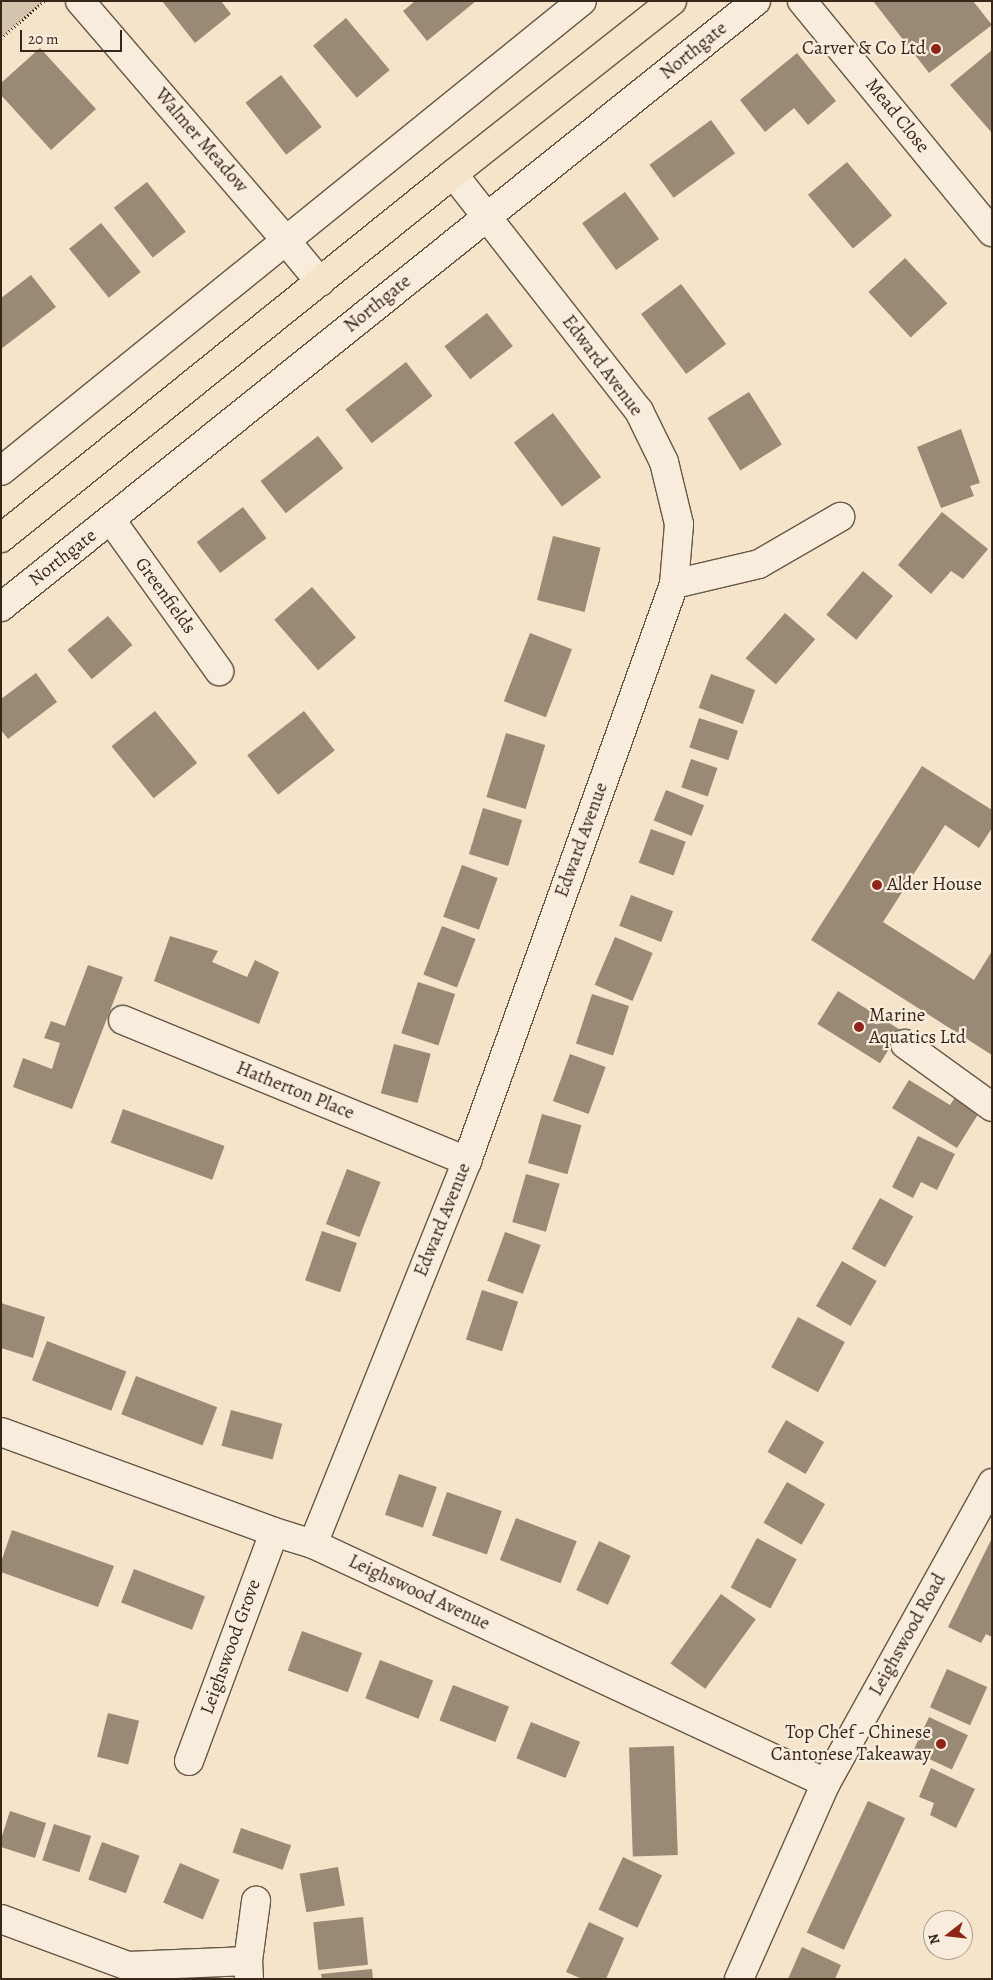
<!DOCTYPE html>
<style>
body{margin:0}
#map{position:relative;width:993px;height:1980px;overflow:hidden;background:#f5e4ca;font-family:Alegreya,serif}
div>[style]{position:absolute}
.green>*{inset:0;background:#d5c4ac}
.building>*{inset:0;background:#9a8975;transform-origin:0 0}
.path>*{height:3px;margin-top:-1.5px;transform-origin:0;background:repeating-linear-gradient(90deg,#382619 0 1px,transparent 0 3.5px)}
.roads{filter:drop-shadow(1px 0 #675645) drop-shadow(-1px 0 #675645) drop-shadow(0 1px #675645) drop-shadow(0 -1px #675645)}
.minor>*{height:28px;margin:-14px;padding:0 14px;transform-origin:14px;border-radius:14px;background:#f8eddd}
.major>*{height:28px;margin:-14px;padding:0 14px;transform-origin:14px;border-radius:14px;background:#f5e4ca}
.dots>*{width:14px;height:14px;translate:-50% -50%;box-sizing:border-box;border:2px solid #f8eddd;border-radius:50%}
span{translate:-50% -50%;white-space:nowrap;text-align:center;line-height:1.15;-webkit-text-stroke:4.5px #f8eddd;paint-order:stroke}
.poi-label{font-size:19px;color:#382619}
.right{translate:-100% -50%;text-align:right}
.left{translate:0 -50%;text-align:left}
.street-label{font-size:19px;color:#382619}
.frame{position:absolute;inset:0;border:2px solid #382619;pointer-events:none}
.north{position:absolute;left:923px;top:1910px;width:50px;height:50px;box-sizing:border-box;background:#f8eddd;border:1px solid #ab9d8f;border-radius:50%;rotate:254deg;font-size:14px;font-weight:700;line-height:20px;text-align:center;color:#382619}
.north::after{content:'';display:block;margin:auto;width:18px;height:22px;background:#8f2418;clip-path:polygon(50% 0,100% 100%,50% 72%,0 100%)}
.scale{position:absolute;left:20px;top:30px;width:102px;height:22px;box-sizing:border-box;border:2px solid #382619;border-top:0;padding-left:6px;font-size:15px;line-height:18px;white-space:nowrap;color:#382619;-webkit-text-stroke:4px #f8eddd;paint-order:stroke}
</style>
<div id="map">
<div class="green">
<div style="clip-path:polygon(1px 1px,44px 1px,1px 38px)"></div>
</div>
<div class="building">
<div style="clip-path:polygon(162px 1px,221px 1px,231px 14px,195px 43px)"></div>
<div style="clip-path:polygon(415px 1px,476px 1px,427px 41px,403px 11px)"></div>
<div style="clip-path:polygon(873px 1px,973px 1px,992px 25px,929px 73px)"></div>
<div style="left:346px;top:18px;width:68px;height:43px;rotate:50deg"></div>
<div style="clip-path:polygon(40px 48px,96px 109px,51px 150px,1px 95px,1px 83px)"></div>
<div style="clip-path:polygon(992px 50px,992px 133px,950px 85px)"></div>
<div style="clip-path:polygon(797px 53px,836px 101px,808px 125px,794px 108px,765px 132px,740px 100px)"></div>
<div style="left:281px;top:75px;width:66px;height:45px;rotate:52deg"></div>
<div style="left:711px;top:120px;width:41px;height:76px;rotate:54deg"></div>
<div style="left:847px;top:162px;width:70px;height:51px;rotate:50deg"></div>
<div style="left:147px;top:182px;width:63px;height:42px;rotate:52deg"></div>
<div style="left:625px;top:192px;width:58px;height:53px;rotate:54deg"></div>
<div style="left:101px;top:223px;width:63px;height:41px;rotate:51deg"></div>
<div style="left:905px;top:258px;width:62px;height:50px;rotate:47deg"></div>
<div style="clip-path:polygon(31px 275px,56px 307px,1px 349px,1px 298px)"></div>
<div style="left:681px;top:284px;width:75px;height:50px;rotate:53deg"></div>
<div style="left:487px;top:313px;width:42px;height:54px;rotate:52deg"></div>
<div style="left:406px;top:362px;width:43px;height:77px;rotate:52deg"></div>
<div style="left:749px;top:392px;width:62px;height:49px;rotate:58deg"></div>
<div style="left:553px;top:413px;width:80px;height:49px;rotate:53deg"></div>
<div style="clip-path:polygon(961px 429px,980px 483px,970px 486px,974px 496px,941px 508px,917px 447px)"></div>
<div style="left:318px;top:436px;width:41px;height:73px;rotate:52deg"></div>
<div style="left:243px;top:507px;width:39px;height:58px;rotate:53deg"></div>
<div style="clip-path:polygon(942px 512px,988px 549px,963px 579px,951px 571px,931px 594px,898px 565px)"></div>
<div style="left:553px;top:536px;width:49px;height:66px;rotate:14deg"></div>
<div style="left:863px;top:571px;width:39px;height:57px;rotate:40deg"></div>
<div style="left:312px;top:587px;width:67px;height:50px;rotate:49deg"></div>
<div style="left:785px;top:613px;width:40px;height:60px;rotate:41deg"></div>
<div style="left:108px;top:616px;width:38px;height:53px;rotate:50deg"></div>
<div style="left:530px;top:633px;width:45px;height:73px;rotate:21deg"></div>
<div style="clip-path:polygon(36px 673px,57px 702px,8px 739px,1px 730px,1px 699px)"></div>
<div style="left:711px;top:674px;width:47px;height:36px;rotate:20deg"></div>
<div style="left:155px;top:711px;width:67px;height:56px;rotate:51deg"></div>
<div style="left:304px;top:711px;width:50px;height:72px;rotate:52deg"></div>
<div style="left:699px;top:718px;width:41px;height:31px;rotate:18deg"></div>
<div style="left:506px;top:733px;width:41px;height:67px;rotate:17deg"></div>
<div style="left:691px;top:759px;width:28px;height:30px;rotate:19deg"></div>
<div style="clip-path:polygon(922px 766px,992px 810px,992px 828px,979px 848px,945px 825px,883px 922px,974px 980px,992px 951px,992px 1055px,811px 940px)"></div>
<div style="left:666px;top:790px;width:41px;height:33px;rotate:22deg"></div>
<div style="left:483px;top:808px;width:41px;height:48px;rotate:17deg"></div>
<div style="left:651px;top:829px;width:37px;height:36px;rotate:20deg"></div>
<div style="left:462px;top:865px;width:38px;height:55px;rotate:20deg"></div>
<div style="left:631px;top:895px;width:45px;height:33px;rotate:21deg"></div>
<div style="left:442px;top:926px;width:36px;height:52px;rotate:21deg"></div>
<div style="clip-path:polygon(170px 936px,218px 951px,212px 962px,247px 977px,255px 960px,279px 972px,259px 1024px,154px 981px)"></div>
<div style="left:615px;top:937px;width:41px;height:52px;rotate:23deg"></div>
<div style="clip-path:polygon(88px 965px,123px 977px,72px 1109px,13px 1087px,23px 1058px,52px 1069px,60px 1043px,44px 1038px,51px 1021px,65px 1026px)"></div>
<div style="left:418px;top:982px;width:39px;height:54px;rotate:18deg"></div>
<div style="left:838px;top:991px;width:74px;height:39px;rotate:32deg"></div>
<div style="left:592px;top:994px;width:39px;height:52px;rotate:18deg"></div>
<div style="left:394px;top:1044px;width:38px;height:51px;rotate:15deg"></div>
<div style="left:570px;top:1054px;width:38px;height:50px;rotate:20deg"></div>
<div style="clip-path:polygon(909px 1080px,950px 1105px,958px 1093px,982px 1108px,957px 1148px,892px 1108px)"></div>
<div style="left:123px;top:1109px;width:108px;height:36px;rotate:20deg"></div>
<div style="left:542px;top:1114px;width:41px;height:51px;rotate:16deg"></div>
<div style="clip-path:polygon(918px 1136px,955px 1154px,937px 1190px,921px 1182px,913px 1198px,892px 1187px)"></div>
<div style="left:347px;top:1169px;width:36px;height:59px;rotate:21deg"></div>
<div style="left:526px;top:1174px;width:35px;height:50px;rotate:16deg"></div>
<div style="left:880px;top:1198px;width:38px;height:58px;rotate:29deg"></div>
<div style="left:322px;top:1231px;width:37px;height:52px;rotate:19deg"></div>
<div style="left:505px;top:1232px;width:38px;height:52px;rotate:20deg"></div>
<div style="left:842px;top:1261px;width:40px;height:52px;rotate:30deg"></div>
<div style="left:482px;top:1290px;width:38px;height:52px;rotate:18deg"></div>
<div style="clip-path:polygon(1px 1303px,45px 1317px,33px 1358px,1px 1348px)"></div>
<div style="left:798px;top:1317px;width:53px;height:57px;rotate:28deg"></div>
<div style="left:47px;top:1341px;width:85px;height:42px;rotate:21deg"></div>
<div style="left:136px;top:1376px;width:87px;height:41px;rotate:21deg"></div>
<div style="left:231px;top:1410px;width:53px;height:37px;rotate:15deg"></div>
<div style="left:786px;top:1420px;width:44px;height:37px;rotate:30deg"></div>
<div style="left:399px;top:1474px;width:40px;height:43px;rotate:19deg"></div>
<div style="left:787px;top:1482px;width:44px;height:47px;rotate:30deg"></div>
<div style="left:447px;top:1492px;width:58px;height:46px;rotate:19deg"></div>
<div style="left:516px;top:1518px;width:65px;height:45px;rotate:21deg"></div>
<div style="clip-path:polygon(12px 1530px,114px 1566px,98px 1607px,1px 1572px,1px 1562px)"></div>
<div style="left:757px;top:1538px;width:45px;height:56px;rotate:28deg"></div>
<div style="clip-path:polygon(992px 1538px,992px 1637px,986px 1634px,981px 1643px,948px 1627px)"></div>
<div style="left:599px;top:1541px;width:35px;height:54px;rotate:25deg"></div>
<div style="left:134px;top:1569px;width:76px;height:36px;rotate:21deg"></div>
<div style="left:721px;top:1594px;width:43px;height:86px;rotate:36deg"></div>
<div style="left:302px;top:1631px;width:64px;height:42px;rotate:20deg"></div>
<div style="left:380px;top:1660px;width:57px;height:41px;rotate:21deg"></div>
<div style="left:947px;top:1669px;width:44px;height:42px;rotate:24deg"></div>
<div style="left:453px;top:1685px;width:60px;height:38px;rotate:21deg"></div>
<div style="left:108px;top:1713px;width:32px;height:45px;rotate:14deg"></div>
<div style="left:929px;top:1717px;width:43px;height:38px;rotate:25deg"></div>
<div style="left:531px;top:1722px;width:53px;height:39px;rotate:22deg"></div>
<div style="left:674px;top:1746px;width:109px;height:45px;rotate:88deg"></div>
<div style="clip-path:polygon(931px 1768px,975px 1789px,956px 1828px,930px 1815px,934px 1803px,919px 1797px)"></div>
<div style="left:868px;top:1801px;width:41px;height:145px;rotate:25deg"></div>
<div style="clip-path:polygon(10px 1811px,46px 1823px,35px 1858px,1px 1847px,1px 1839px)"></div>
<div style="left:54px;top:1824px;width:39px;height:38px;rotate:18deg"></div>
<div style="left:241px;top:1828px;width:53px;height:26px;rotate:19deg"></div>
<div style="left:102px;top:1842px;width:40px;height:40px;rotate:20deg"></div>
<div style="left:623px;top:1857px;width:43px;height:58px;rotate:25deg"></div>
<div style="left:180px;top:1863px;width:43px;height:43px;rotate:23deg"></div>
<div style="left:338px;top:1867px;width:39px;height:39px;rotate:80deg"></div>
<div style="left:363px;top:1917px;width:48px;height:50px;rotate:84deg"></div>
<div style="clip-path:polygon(589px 1922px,624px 1938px,606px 1979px,582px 1979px,566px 1972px)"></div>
<div style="clip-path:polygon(802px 1947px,841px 1965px,835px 1979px,788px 1979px)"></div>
<div style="clip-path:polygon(372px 1969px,373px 1979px,322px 1979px,321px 1974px)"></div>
</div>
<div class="path">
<div style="left:1px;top:38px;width:57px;rotate:-40.7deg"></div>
</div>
<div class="roads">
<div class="minor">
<div style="left:80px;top:1px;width:318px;rotate:49.3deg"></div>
<div style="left:287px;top:242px;width:52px;rotate:50.5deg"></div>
<div style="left:802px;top:1px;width:299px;rotate:50.6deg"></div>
<div style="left:1px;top:471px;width:747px;rotate:-38.97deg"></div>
<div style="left:111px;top:520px;width:186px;rotate:54.4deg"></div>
<div style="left:674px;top:584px;width:87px;rotate:-13.2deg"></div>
<div style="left:759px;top:564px;width:94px;rotate:-30.1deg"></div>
<div style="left:1px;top:607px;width:968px;rotate:-38.75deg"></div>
<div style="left:123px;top:1020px;width:372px;rotate:22.3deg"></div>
<div style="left:905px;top:1044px;width:107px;rotate:35.9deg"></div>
<div style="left:1px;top:1432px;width:291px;rotate:20.1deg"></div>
<div style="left:274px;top:1532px;width:41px;rotate:17.1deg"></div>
<div style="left:313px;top:1544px;width:566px;rotate:24.98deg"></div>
<div style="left:313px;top:1544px;width:413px;rotate:-68.1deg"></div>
<div style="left:467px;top:1161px;width:613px;rotate:-70.26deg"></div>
<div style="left:674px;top:584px;width:60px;rotate:-85.2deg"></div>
<div style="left:679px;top:524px;width:64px;rotate:-103.6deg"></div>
<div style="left:664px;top:462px;width:57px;rotate:-116.1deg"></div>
<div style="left:639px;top:411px;width:301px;rotate:-128.1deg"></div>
<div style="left:189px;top:1761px;width:244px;rotate:-69.6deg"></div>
<div style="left:1px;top:1919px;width:135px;rotate:20.3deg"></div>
<div style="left:128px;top:1966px;width:120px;rotate:-2.4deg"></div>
<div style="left:249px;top:1979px;width:18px;rotate:-93deg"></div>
<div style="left:248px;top:1961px;width:61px;rotate:-82.4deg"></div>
<div style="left:739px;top:1979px;width:214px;rotate:-66.1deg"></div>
<div style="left:826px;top:1783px;width:343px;rotate:-61deg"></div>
</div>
<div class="major">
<div style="left:1px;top:538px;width:580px;rotate:-38.84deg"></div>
<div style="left:453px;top:174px;width:279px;rotate:-38.3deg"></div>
</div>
</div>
<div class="dots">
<div style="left:936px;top:49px;background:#8f2418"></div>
<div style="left:877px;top:885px;background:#8f2418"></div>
<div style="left:859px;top:1027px;background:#8f2418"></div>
<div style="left:941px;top:1744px;background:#8f2418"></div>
</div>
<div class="poi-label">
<span class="right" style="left:926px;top:49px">Carver &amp; Co Ltd</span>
<span class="left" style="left:887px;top:885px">Alder House</span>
<span class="left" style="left:869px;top:1027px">Marine<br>Aquatics Ltd</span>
<span class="right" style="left:931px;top:1744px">Top Chef - Chinese<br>Cantonese Takeaway</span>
</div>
<div class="street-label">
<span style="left:694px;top:51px;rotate:-39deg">Northgate</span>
<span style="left:897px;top:116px;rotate:51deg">Mead Close</span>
<span style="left:201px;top:141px;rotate:49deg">Walmer Meadow</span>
<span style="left:378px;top:304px;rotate:-39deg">Northgate</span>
<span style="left:602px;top:366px;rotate:53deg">Edward Avenue</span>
<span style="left:63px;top:558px;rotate:-38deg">Northgate</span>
<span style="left:165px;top:596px;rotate:54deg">Greenfields</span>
<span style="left:582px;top:840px;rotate:-70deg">Edward Avenue</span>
<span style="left:295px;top:1091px;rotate:22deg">Hatherton Place</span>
<span style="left:443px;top:1220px;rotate:-68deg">Edward Avenue</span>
<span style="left:419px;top:1593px;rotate:25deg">Leighswood Avenue</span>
<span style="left:908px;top:1635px;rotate:-61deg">Leighswood Road</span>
<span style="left:231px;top:1647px;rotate:-70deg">Leighswood Grove</span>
</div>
<div class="frame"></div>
<div class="north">N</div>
<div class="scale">20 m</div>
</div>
